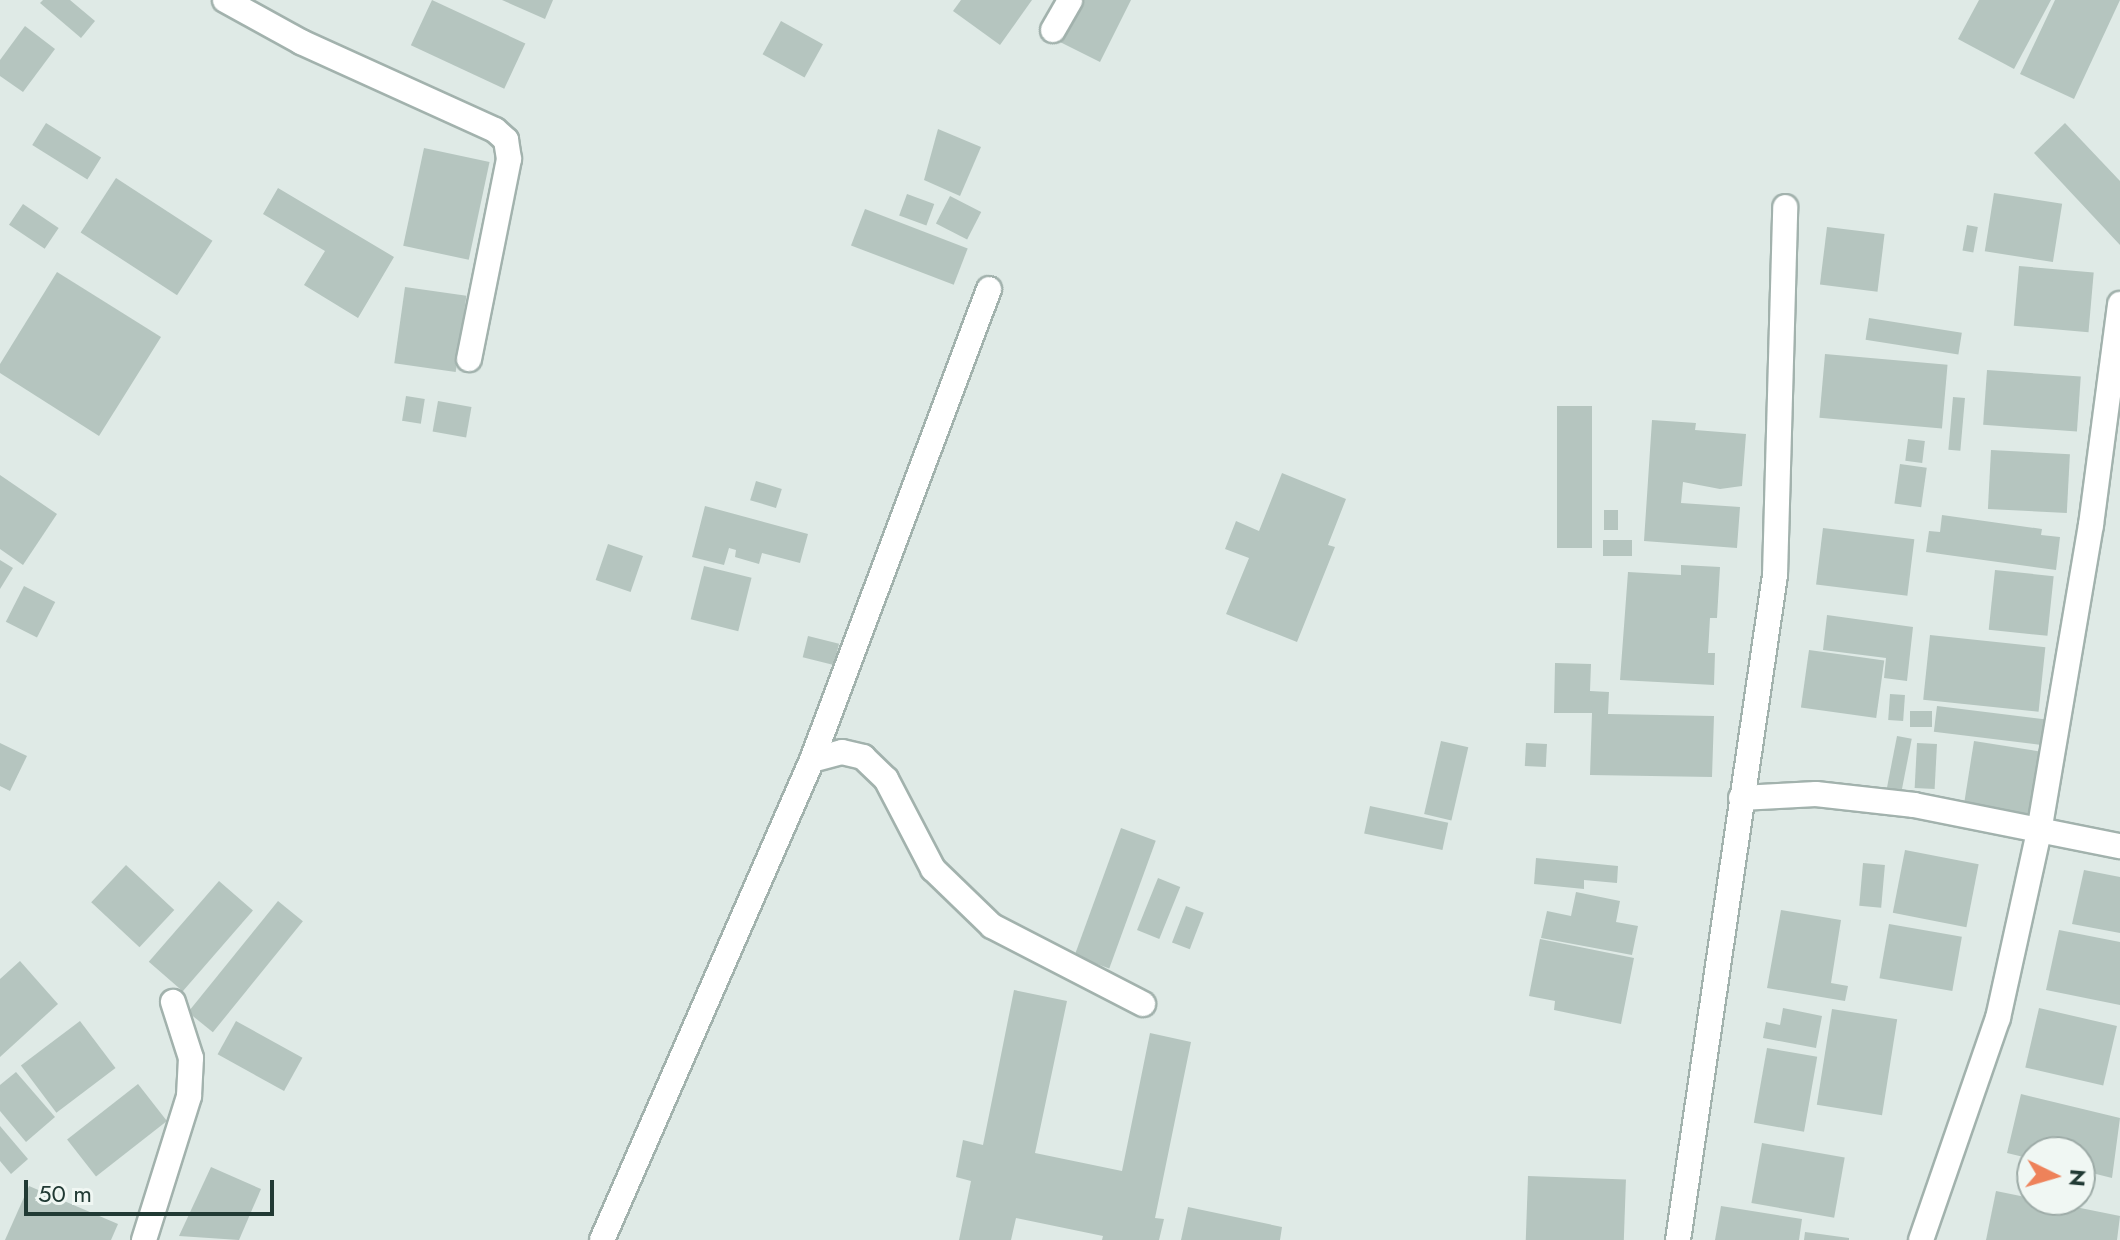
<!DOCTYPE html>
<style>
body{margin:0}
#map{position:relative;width:2120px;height:1240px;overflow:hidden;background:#dfeae6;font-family:Jost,sans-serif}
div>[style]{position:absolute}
.building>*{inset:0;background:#b5c5bf;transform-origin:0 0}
.roads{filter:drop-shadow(2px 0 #a2b2ad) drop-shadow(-2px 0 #a2b2ad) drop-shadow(0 2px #a2b2ad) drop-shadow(0 -2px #a2b2ad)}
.minor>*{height:24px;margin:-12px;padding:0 12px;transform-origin:12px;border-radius:12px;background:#fff}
span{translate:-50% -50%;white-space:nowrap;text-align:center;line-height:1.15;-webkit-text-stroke:8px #f0f7f3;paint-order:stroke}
.north{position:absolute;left:2016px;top:1136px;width:80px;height:80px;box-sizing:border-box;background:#f0f7f3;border:2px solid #9daba7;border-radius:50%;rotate:95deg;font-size:22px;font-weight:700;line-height:32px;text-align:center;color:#213a34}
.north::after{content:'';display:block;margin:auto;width:28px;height:36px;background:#ee825a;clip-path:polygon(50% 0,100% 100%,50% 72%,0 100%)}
.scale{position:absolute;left:24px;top:1180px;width:250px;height:36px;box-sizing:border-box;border:4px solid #213a34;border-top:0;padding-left:10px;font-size:24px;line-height:28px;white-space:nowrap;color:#213a34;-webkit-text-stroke:6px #f0f7f3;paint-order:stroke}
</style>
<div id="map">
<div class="building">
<div style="clip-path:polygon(43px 0,70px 0,95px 21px,81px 38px,40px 3px)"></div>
<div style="left:432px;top:0;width:103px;height:50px;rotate:25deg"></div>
<div style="clip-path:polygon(502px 0,553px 0,545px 19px)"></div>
<div style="clip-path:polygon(961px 0,1032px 0,1000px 45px,953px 11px)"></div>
<div style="clip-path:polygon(1074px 0,1131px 0,1100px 62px,1054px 39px)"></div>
<div style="clip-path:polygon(1979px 0,2051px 0,2014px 69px,1958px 39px)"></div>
<div style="clip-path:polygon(2055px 0,2120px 0,2074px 99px,2020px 74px)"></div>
<div style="left:781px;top:21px;width:48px;height:38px;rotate:29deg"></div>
<div style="clip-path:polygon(25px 26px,55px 49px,23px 92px,0 76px,0 60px)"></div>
<div style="left:46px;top:123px;width:65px;height:26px;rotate:32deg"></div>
<div style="clip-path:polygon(2065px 123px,2120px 181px,2120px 245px,2034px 153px)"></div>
<div style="clip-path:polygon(938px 129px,981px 147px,960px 196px,924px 180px)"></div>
<div style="left:424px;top:148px;width:67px;height:100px;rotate:12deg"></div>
<div style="left:116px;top:178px;width:115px;height:65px;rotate:33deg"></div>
<div style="clip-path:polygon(278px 188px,394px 257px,358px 318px,304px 285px,325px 251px,263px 214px)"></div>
<div style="left:1994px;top:193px;width:69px;height:59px;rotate:9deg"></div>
<div style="left:907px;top:194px;width:29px;height:23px;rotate:20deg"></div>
<div style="left:950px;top:196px;width:35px;height:31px;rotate:27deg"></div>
<div style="left:23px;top:204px;width:43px;height:25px;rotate:34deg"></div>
<div style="left:865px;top:209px;width:110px;height:39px;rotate:21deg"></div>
<div style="left:1967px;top:225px;width:11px;height:26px;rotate:10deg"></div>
<div style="left:1827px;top:227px;width:58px;height:58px;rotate:7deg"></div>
<div style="left:2019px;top:266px;width:75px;height:60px;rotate:5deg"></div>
<div style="clip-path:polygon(57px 272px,161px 337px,99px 436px,0 373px,0 364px)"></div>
<div style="left:405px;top:287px;width:62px;height:77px;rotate:8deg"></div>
<div style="left:1869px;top:318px;width:94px;height:22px;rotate:9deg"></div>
<div style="left:1825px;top:354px;width:123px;height:64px;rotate:5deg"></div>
<div style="left:1987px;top:370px;width:94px;height:55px;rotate:4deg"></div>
<div style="left:406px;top:396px;width:19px;height:25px;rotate:9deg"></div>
<div style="left:1953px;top:397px;width:12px;height:53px;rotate:5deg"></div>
<div style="left:438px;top:401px;width:34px;height:31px;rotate:10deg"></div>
<div style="left:1557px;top:406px;width:35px;height:142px"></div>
<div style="clip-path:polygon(1652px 420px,1696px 423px,1695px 430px,1746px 434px,1742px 486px,1720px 489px,1683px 482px,1681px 503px,1740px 507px,1737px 548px,1644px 541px)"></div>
<div style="left:1908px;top:439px;width:17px;height:22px;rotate:7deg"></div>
<div style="left:1991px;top:450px;width:79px;height:59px;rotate:3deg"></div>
<div style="left:1900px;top:464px;width:27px;height:40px;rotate:8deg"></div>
<div style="clip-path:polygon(1282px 473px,1346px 499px,1328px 545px,1335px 547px,1297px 642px,1226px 614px,1249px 558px,1225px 549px,1236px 521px,1259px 531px)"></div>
<div style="clip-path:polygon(0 475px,57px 514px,23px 565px,0 549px)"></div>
<div style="left:756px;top:481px;width:27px;height:20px;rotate:17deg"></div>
<div style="clip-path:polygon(705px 506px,808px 534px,800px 563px,762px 553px,759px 564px,735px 557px,736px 550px,729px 548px,724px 565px,692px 557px)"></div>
<div style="left:1604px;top:510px;width:14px;height:20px"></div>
<div style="clip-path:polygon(1942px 515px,2042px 529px,2041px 535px,2060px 537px,2056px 570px,1926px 552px,1929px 531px,1940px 532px)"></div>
<div style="left:1823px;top:528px;width:92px;height:57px;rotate:7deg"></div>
<div style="left:1632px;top:540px;width:16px;height:29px;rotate:90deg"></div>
<div style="left:608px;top:544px;width:37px;height:38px;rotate:19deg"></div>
<div style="clip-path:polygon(0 560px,13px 568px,0 589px)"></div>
<div style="clip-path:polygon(1681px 565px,1720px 567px,1717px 618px,1710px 618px,1708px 653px,1715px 653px,1714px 685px,1620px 680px,1628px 572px,1681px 575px)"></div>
<div style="left:704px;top:566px;width:49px;height:55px;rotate:14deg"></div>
<div style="left:1995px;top:570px;width:59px;height:60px;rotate:6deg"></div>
<div style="left:24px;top:586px;width:35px;height:40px;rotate:27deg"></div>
<div style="clip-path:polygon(1827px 615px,1913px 627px,1907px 681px,1884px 678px,1886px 658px,1823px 650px)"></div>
<div style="left:1930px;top:635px;width:116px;height:65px;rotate:6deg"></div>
<div style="left:808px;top:636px;width:32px;height:22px;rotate:14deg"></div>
<div style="left:1809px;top:650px;width:76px;height:58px;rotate:8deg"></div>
<div style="clip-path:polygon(1555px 663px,1591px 664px,1590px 691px,1609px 692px,1608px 714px,1714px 716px,1712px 777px,1590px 775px,1592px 713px,1554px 713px)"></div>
<div style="left:1890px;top:694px;width:15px;height:26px;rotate:4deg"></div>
<div style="left:1937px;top:706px;width:114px;height:26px;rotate:7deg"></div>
<div style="left:1910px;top:711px;width:22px;height:16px"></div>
<div style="left:1897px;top:736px;width:15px;height:61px;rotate:11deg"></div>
<div style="left:1441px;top:741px;width:28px;height:75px;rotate:13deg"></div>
<div style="left:1974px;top:741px;width:70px;height:71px;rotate:9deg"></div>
<div style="clip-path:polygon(0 743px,27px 756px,10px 791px,0 786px)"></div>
<div style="left:1526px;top:743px;width:21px;height:23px;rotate:3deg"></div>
<div style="left:1917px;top:743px;width:20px;height:45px;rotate:3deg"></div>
<div style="left:1370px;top:806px;width:80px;height:28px;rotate:12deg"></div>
<div style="left:1121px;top:828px;width:37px;height:136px;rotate:20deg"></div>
<div style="left:1905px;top:850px;width:75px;height:64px;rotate:11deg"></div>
<div style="clip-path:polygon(1536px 858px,1618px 866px,1617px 883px,1584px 880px,1584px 889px,1534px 884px)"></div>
<div style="left:1863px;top:863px;width:22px;height:43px;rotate:5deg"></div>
<div style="left:126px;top:865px;width:66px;height:51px;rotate:43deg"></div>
<div style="clip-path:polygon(2084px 870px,2120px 877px,2120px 933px,2072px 924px)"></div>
<div style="left:1158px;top:878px;width:24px;height:56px;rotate:22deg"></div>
<div style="left:219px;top:881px;width:45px;height:107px;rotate:41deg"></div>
<div style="clip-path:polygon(1576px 892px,1620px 901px,1616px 922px,1638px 926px,1632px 955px,1541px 938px,1547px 911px,1571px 916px)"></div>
<div style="left:278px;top:901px;width:32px;height:143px;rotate:39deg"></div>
<div style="left:1186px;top:906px;width:19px;height:39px;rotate:21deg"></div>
<div style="clip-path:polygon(1781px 910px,1841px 920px,1831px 983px,1848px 986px,1845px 1001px,1767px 988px)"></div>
<div style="left:1889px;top:924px;width:74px;height:55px;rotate:10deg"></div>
<div style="clip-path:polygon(2059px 930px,2120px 942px,2120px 1005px,2046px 990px)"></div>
<div style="clip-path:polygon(1540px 939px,1634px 958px,1621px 1024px,1554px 1010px,1555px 1001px,1529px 996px)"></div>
<div style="clip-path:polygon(20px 961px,58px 1004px,0 1057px,0 979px)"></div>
<div style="clip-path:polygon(1014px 990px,1067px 1001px,1035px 1153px,1122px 1171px,1150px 1033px,1191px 1042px,1155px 1218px,1164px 1219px,1159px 1240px,1102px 1240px,1103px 1236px,1016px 1218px,1011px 1240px,959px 1240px,971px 1181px,956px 1177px,963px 1140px,983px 1145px)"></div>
<div style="clip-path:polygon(1783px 1008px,1822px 1016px,1816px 1048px,1763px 1038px,1766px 1022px,1780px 1025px)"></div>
<div style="left:2039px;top:1008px;width:80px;height:61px;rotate:13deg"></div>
<div style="left:1832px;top:1009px;width:66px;height:97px;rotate:9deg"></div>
<div style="left:80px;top:1021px;width:59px;height:74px;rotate:53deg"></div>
<div style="left:236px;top:1021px;width:76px;height:38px;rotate:29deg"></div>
<div style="left:1767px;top:1048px;width:51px;height:76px;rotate:10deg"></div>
<div style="clip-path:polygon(16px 1072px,55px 1117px,26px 1142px,0 1111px,0 1085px)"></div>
<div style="left:138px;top:1084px;width:47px;height:90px;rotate:52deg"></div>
<div style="clip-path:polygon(2021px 1094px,2120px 1118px,2112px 1178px,2080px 1170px,2080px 1152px,2032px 1152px,2032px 1159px,2007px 1153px)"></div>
<div style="clip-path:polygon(0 1126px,28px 1159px,11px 1174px,0 1161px)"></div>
<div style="left:1762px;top:1143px;width:84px;height:61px;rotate:10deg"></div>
<div style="clip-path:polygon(211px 1167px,261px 1189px,239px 1240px,179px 1236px)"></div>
<div style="left:1528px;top:1176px;width:98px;height:64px;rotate:2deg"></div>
<div style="clip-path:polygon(29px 1186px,118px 1224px,111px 1240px,5px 1240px)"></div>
<div style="clip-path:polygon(1996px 1191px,2120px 1216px,2117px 1240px,1986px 1240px)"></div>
<div style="clip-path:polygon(1721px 1206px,1802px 1219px,1799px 1240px,1715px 1240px)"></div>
<div style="clip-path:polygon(1188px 1207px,1282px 1227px,1280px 1240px,1181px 1240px)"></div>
<div style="clip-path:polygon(1805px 1232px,1849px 1238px,1849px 1240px,1804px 1240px)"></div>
</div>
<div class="roads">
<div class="minor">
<div style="left:225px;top:0;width:87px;rotate:28.9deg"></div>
<div style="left:301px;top:42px;width:213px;rotate:24.4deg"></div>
<div style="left:495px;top:130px;width:15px;rotate:42deg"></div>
<div style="left:506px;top:140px;width:19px;rotate:81deg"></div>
<div style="left:509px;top:159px;width:204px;rotate:101.3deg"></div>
<div style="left:1053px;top:30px;width:34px;rotate:-60deg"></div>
<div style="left:812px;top:760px;width:31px;rotate:-15deg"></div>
<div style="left:842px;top:752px;width:22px;rotate:13deg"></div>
<div style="left:863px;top:757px;width:32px;rotate:44deg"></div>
<div style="left:886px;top:779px;width:102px;rotate:62.4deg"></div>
<div style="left:933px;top:869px;width:82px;rotate:44deg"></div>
<div style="left:992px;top:926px;width:170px;rotate:27.3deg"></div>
<div style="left:1741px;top:798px;width:75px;rotate:-3.1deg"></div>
<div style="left:1816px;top:794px;width:99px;rotate:6.4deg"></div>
<div style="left:1914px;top:805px;width:210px;rotate:11.3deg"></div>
<div style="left:144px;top:1240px;width:151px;rotate:-72.6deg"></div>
<div style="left:189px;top:1096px;width:38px;rotate:-87deg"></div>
<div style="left:191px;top:1058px;width:59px;rotate:-107.8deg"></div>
<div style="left:602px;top:1240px;width:524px;rotate:-66.37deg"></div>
<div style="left:812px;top:760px;width:503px;rotate:-69.4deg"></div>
<div style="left:1678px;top:1240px;width:672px;rotate:-81.7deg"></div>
<div style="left:1775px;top:575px;width:368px;rotate:-88.4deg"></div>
<div style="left:1921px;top:1240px;width:235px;rotate:-70.9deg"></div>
<div style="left:1998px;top:1018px;width:190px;rotate:-77.6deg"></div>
<div style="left:2039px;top:832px;width:311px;rotate:-80.4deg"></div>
<div style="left:2091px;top:525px;width:223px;rotate:-82.5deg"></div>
</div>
</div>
<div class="north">N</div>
<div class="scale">50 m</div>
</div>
